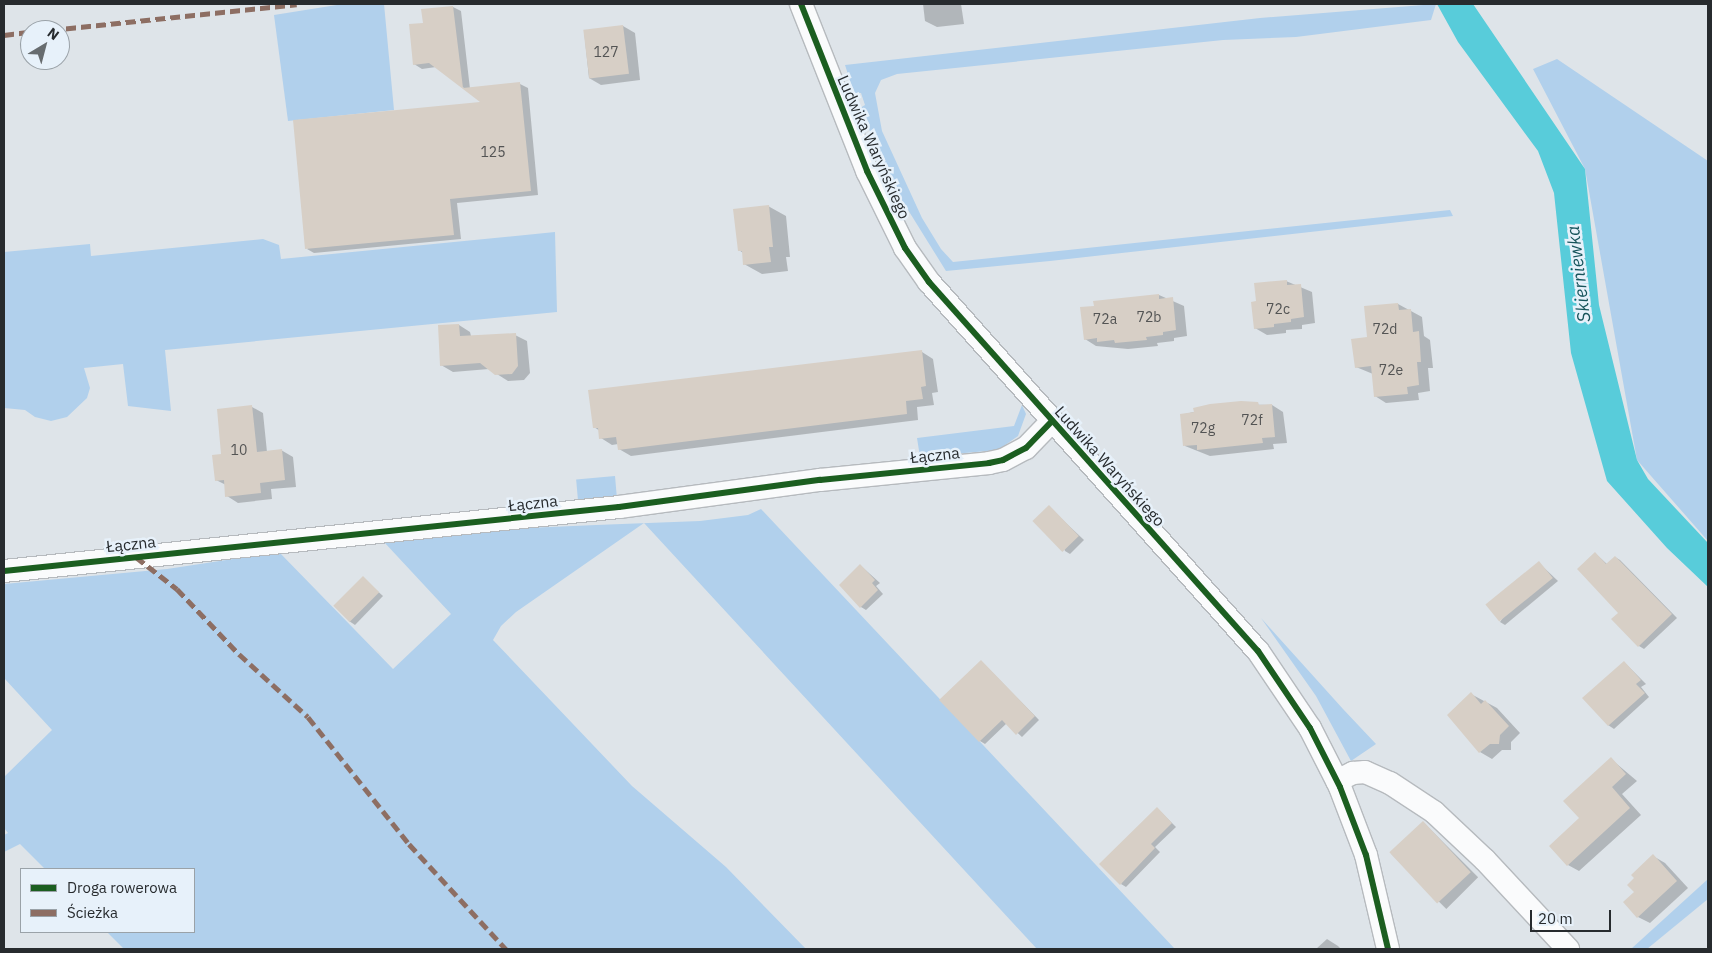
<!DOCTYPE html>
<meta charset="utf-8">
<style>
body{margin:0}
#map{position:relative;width:1712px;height:953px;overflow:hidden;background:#dee4e9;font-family:"IBM Plex Sans",sans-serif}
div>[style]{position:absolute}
.green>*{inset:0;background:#b1d0ec;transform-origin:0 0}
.water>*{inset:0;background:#58ccda}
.shadow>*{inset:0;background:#0003;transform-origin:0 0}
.building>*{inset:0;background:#d7cfc6;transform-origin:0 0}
.roads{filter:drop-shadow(1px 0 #b6babe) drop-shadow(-1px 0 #b6babe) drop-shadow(0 1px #b6babe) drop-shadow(0 -1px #b6babe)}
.street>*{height:22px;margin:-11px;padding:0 11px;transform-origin:11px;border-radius:11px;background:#fafbfc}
.quiet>*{height:5px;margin-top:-2.5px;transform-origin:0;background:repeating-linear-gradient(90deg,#8d6e63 0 10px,transparent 0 15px)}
.cycleway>*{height:6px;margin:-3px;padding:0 3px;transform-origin:3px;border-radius:3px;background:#1b5e20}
span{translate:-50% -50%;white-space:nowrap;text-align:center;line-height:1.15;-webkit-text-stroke:5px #e7f1fa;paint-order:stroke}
.number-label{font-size:14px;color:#535454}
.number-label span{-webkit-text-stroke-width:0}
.street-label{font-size:16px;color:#272b2e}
.water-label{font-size:18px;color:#17545b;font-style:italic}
.frame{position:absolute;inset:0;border:5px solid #272b2e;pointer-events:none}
.legend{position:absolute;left:20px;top:868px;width:175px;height:65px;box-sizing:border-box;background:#e7f1fa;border:1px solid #9aa2a8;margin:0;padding:6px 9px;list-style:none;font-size:15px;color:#272b2e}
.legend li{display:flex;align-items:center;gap:10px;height:25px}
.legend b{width:25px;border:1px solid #9aa2a8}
.north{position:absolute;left:20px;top:20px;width:50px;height:50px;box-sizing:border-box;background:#e7f1fa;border:1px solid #9aa2a8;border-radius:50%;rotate:37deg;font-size:14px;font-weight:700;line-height:20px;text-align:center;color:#272b2e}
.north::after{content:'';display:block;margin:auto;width:18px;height:22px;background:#676c6f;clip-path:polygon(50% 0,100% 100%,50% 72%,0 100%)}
.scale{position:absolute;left:1530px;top:910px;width:81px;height:22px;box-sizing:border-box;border:2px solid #272b2e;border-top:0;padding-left:6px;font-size:15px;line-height:18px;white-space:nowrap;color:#272b2e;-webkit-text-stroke:4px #e7f1fa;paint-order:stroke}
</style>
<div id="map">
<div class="green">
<div style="clip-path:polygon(343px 4px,384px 4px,394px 110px,288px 121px,274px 15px)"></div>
<div style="clip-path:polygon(1436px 4px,1431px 20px,1296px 37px,1223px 40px,897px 74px,881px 80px,875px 93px,882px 131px,922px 218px,941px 249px,953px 262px,1450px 210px,1453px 216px,1050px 261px,946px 271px,895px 189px,860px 108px,865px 105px,861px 93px,854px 93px,845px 65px,1260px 18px)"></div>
<div style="clip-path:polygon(1557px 59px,1708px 161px,1708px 541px,1637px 460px,1585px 169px,1533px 69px)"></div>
<div style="clip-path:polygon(555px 232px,557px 312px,165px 350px,171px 411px,128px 406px,123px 364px,84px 368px,90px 388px,87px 398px,67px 417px,51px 421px,35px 417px,25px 410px,4px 408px,4px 252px,90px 244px,91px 256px,263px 239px,279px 245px,281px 259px)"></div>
<div style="clip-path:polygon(1022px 405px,1026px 414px,1018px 436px,998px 450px,920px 457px,917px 438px,1014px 426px)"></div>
<div style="left:615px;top:476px;width:21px;height:39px;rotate:85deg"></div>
<div style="clip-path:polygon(761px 509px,1175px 949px,1037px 949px,644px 523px,516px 612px,501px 626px,493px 640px,632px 786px,726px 867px,806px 949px,124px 949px,107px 932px,194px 932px,194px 869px,45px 869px,20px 844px,4px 852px,4px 835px,8px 833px,4px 828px,4px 777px,52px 730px,4px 678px,4px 584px,167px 569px,279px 552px,393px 669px,451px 614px,384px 542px,528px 528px,596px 525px,700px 521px,748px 515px)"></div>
<div style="clip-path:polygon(1261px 618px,1343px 709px,1376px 744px,1351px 761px,1316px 696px)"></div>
<div style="clip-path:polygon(1708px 879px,1708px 899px,1647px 949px,1631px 949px)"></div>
</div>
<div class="water">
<div style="clip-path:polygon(1437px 4px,1473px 4px,1585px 169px,1599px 305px,1637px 460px,1648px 479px,1708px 543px,1708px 587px,1667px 548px,1607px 481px,1571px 353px,1554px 193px,1538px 151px,1458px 42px)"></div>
</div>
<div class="shadow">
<div style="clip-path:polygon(923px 4px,961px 4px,964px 24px,937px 27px,925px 21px)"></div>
<div style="clip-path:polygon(453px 7px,461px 11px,470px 89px,520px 84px,528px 88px,538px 195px,457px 203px,461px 239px,314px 253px,307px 249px,484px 103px,436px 67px,422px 69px,414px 64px,424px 24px,423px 10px)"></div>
<div style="clip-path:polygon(623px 26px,635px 33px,640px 80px,601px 85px,589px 78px,584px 31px)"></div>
<div style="clip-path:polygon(768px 206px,786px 216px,790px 257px,786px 257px,788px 271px,762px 274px,744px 264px,743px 253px,739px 250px)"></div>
<div style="clip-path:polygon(1286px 281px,1312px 292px,1315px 323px,1302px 325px,1302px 329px,1286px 330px,1286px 333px,1267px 335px,1255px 328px,1258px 303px)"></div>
<div style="clip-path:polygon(1159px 295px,1184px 306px,1187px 336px,1174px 338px,1174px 341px,1157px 343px,1158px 346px,1128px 349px,1096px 346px,1085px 339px)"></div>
<div style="clip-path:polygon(1398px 304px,1422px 317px,1424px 336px,1430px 340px,1433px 368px,1428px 368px,1430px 391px,1418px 393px,1419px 400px,1386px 403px,1375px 396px,1373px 374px,1356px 367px,1369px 338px)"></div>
<div style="clip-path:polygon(459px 325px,470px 332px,471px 336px,515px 335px,527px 341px,530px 373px,524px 380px,508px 381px,489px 369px,453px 372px,441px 365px)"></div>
<div style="clip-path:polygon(922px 352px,933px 359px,938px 392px,932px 393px,934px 405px,917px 407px,918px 420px,631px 456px,619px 449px,618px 444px,612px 445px,601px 438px,600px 431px,594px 427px)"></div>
<div style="clip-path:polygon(1226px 404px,1272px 405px,1283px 412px,1287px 443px,1273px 444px,1274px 449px,1210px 456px,1185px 446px,1181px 415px)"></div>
<div style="clip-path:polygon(252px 407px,263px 413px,267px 452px,281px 450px,293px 457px,296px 487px,271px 489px,272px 499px,238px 503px,227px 496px,226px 485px,216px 480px,223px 455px)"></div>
<div style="clip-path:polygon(1049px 507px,1084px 540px,1070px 554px,1065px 551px)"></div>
<div style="clip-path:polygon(1595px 553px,1608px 565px,1615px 557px,1620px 560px,1677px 618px,1644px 649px,1639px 646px,1619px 613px)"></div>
<div style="clip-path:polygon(1539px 563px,1558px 581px,1505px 625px,1500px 622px)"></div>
<div style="clip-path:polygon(860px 565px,880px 583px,876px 586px,883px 594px,866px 610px,861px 607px)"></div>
<div style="clip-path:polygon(363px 578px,383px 596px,355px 625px,349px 621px)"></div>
<div style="clip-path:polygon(981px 661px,1039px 720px,1022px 737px,1007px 723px,985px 744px,980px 741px)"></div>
<div style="clip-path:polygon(1624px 662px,1646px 684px,1641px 687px,1649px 697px,1614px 729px,1608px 725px)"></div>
<div style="clip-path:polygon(1471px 694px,1497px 708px,1520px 733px,1511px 742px,1511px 750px,1502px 750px,1492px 759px,1480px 752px,1449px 715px)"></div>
<div style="clip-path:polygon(1611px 759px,1637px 781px,1622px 794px,1641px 815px,1579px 871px,1568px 865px,1581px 818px)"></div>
<div style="clip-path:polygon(1158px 809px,1176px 827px,1155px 847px,1160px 852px,1126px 887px,1121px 884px)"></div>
<div style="left:1423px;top:822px;width:78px;height:45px;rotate:45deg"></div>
<div style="clip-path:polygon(1653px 856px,1665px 863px,1688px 888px,1650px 923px,1638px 917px,1635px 892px)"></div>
<div style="clip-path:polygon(1327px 939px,1338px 946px,1341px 949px,1316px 949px)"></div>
</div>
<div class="building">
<div style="clip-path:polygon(453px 6px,463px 88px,520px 82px,531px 191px,450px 199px,454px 235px,305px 249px,293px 120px,480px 102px,429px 63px,413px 65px,409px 24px,423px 23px,421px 9px)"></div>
<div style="left:623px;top:25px;width:49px;height:40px;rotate:83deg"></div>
<div style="clip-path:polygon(769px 205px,773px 247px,769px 247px,771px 262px,743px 265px,742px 251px,738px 251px,733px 209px)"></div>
<div style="clip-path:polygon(1287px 280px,1287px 285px,1301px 284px,1304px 317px,1291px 319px,1291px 322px,1274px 324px,1274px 327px,1254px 329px,1251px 302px,1256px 301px,1254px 283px)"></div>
<div style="clip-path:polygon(1159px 294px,1159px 299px,1173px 297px,1176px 330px,1163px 332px,1163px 335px,1146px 337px,1147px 340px,1115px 343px,1114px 340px,1097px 342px,1097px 338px,1084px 340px,1080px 307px,1094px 306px,1093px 301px)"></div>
<div style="clip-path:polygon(1398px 303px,1399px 310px,1411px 309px,1413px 332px,1419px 331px,1421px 362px,1417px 362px,1419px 385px,1407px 387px,1408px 394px,1374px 397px,1371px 366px,1355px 368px,1351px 339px,1367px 337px,1364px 306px)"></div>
<div style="clip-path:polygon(459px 324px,460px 336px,516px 333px,518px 366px,512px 374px,495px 375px,480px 363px,440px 366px,438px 325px)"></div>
<div style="clip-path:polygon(922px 350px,926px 386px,921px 387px,923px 399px,906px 401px,907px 414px,618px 450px,616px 437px,599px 439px,598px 428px,593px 428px,588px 390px)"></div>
<div style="clip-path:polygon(1241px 401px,1258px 402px,1259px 405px,1272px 404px,1275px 437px,1262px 438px,1263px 443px,1197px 450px,1197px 445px,1183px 446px,1180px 414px,1194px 412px,1193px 408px,1210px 404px)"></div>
<div style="clip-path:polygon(252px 405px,257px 452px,282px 449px,285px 480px,260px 483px,261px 493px,225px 497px,224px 480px,215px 481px,212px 455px,221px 454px,217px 409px)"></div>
<div style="left:1049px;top:505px;width:43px;height:23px;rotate:46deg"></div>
<div style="clip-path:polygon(1595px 552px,1606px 564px,1615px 556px,1672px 614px,1638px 647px,1611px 619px,1618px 613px,1577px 569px)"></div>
<div style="left:1539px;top:561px;width:22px;height:69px;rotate:51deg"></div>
<div style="clip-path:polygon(860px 564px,875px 580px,872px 583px,878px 590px,860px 608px,839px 585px)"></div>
<div style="left:363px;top:576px;width:23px;height:42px;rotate:45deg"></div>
<div style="clip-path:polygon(981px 660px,1035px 716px,1016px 735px,1002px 720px,979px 742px,939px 700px)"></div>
<div style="clip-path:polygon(1624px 661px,1641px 680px,1636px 684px,1645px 693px,1608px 726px,1582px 698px)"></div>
<div style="clip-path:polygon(1471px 692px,1481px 704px,1485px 700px,1509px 726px,1500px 735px,1499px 744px,1490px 744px,1479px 753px,1447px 715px)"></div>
<div style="clip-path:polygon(1611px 757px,1626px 774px,1612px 787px,1630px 808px,1567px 866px,1549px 846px,1579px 818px,1563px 801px)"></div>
<div style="clip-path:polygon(1157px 807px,1172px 823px,1151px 844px,1155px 848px,1120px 885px,1099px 864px)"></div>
<div style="left:1423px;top:821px;width:70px;height:46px;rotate:47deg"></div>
<div style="clip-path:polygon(1653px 854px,1677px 881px,1637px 918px,1623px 902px,1634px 892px,1627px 885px,1634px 878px,1631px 875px)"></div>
</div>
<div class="roads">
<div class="street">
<div style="left:801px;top:4px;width:180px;rotate:68.4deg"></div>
<div style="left:867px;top:171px;width:86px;rotate:63.7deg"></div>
<div style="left:905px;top:248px;width:42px;rotate:54.8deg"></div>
<div style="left:929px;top:282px;width:494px;rotate:48.3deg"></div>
<div style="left:1258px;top:651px;width:93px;rotate:56deg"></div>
<div style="left:1310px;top:728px;width:66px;rotate:63deg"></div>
<div style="left:1340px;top:787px;width:73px;rotate:69.1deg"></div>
<div style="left:1366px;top:855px;width:97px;rotate:76.8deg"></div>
<div style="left:4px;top:571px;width:618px;rotate:-5.94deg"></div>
<div style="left:619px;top:507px;width:203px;rotate:-7.7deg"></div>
<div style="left:820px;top:480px;width:170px;rotate:-5.7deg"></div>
<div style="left:989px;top:463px;width:14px;rotate:-12deg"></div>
<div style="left:1003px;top:460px;width:26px;rotate:-28deg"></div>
<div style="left:1026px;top:448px;width:36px;rotate:-46deg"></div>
<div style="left:1337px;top:781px;width:18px;rotate:-27deg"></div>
<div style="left:1353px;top:773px;width:12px;rotate:-5deg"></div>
<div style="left:1365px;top:772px;width:27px;rotate:24deg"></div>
<div style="left:1390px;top:783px;width:53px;rotate:33.4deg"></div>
<div style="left:1434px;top:812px;width:70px;rotate:43.3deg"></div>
<div style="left:1485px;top:860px;width:122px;rotate:47deg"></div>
</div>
</div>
<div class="quiet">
<div style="left:51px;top:30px;width:247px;rotate:-6deg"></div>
<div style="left:4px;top:35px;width:26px;rotate:-7deg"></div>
<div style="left:136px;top:557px;width:52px;rotate:38deg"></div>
<div style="left:177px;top:589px;width:90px;rotate:46.4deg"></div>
<div style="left:239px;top:654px;width:93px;rotate:42.4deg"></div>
<div style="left:308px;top:717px;width:162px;rotate:51.5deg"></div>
<div style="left:409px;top:844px;width:143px;rotate:47.3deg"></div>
</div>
<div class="cycleway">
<div style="left:801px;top:4px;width:180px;rotate:68.4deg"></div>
<div style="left:867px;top:171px;width:86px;rotate:63.7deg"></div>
<div style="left:905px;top:248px;width:42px;rotate:54.8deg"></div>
<div style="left:929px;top:282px;width:494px;rotate:48.3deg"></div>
<div style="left:1258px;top:651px;width:93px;rotate:56deg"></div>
<div style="left:1310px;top:728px;width:66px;rotate:63deg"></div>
<div style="left:1340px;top:787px;width:73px;rotate:69.1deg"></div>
<div style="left:1366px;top:855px;width:97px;rotate:76.8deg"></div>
<div style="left:4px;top:571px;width:618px;rotate:-5.94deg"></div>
<div style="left:619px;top:507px;width:203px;rotate:-7.7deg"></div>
<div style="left:820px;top:480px;width:170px;rotate:-5.7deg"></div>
<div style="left:989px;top:463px;width:14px;rotate:-12deg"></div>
<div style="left:1003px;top:460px;width:26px;rotate:-28deg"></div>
<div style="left:1026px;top:448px;width:36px;rotate:-46deg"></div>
</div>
<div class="number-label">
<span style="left:606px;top:52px">127</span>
<span style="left:493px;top:152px">125</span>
<span style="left:1278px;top:309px">72c</span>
<span style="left:1149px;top:317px">72b</span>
<span style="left:1105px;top:319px">72a</span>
<span style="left:1385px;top:329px">72d</span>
<span style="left:1391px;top:370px">72e</span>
<span style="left:1252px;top:420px">72f</span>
<span style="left:1203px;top:428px">72g</span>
<span style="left:239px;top:450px">10</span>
</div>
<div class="street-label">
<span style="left:874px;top:147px;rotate:66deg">Ludwika Waryńskiego</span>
<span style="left:935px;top:455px;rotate:-6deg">Łączna</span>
<span style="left:1110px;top:466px;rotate:48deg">Ludwika Waryńskiego</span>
<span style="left:533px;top:503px;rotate:-6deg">Łączna</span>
<span style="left:131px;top:544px;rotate:-6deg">Łączna</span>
</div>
<div class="water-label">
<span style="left:1579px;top:274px;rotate:-97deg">Skierniewka</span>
</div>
<div class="frame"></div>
<ul class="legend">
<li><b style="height:6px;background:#1b5e20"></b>Droga rowerowa</li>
<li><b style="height:6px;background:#8d6e63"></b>Ścieżka</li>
</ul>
<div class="north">N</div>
<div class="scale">20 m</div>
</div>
